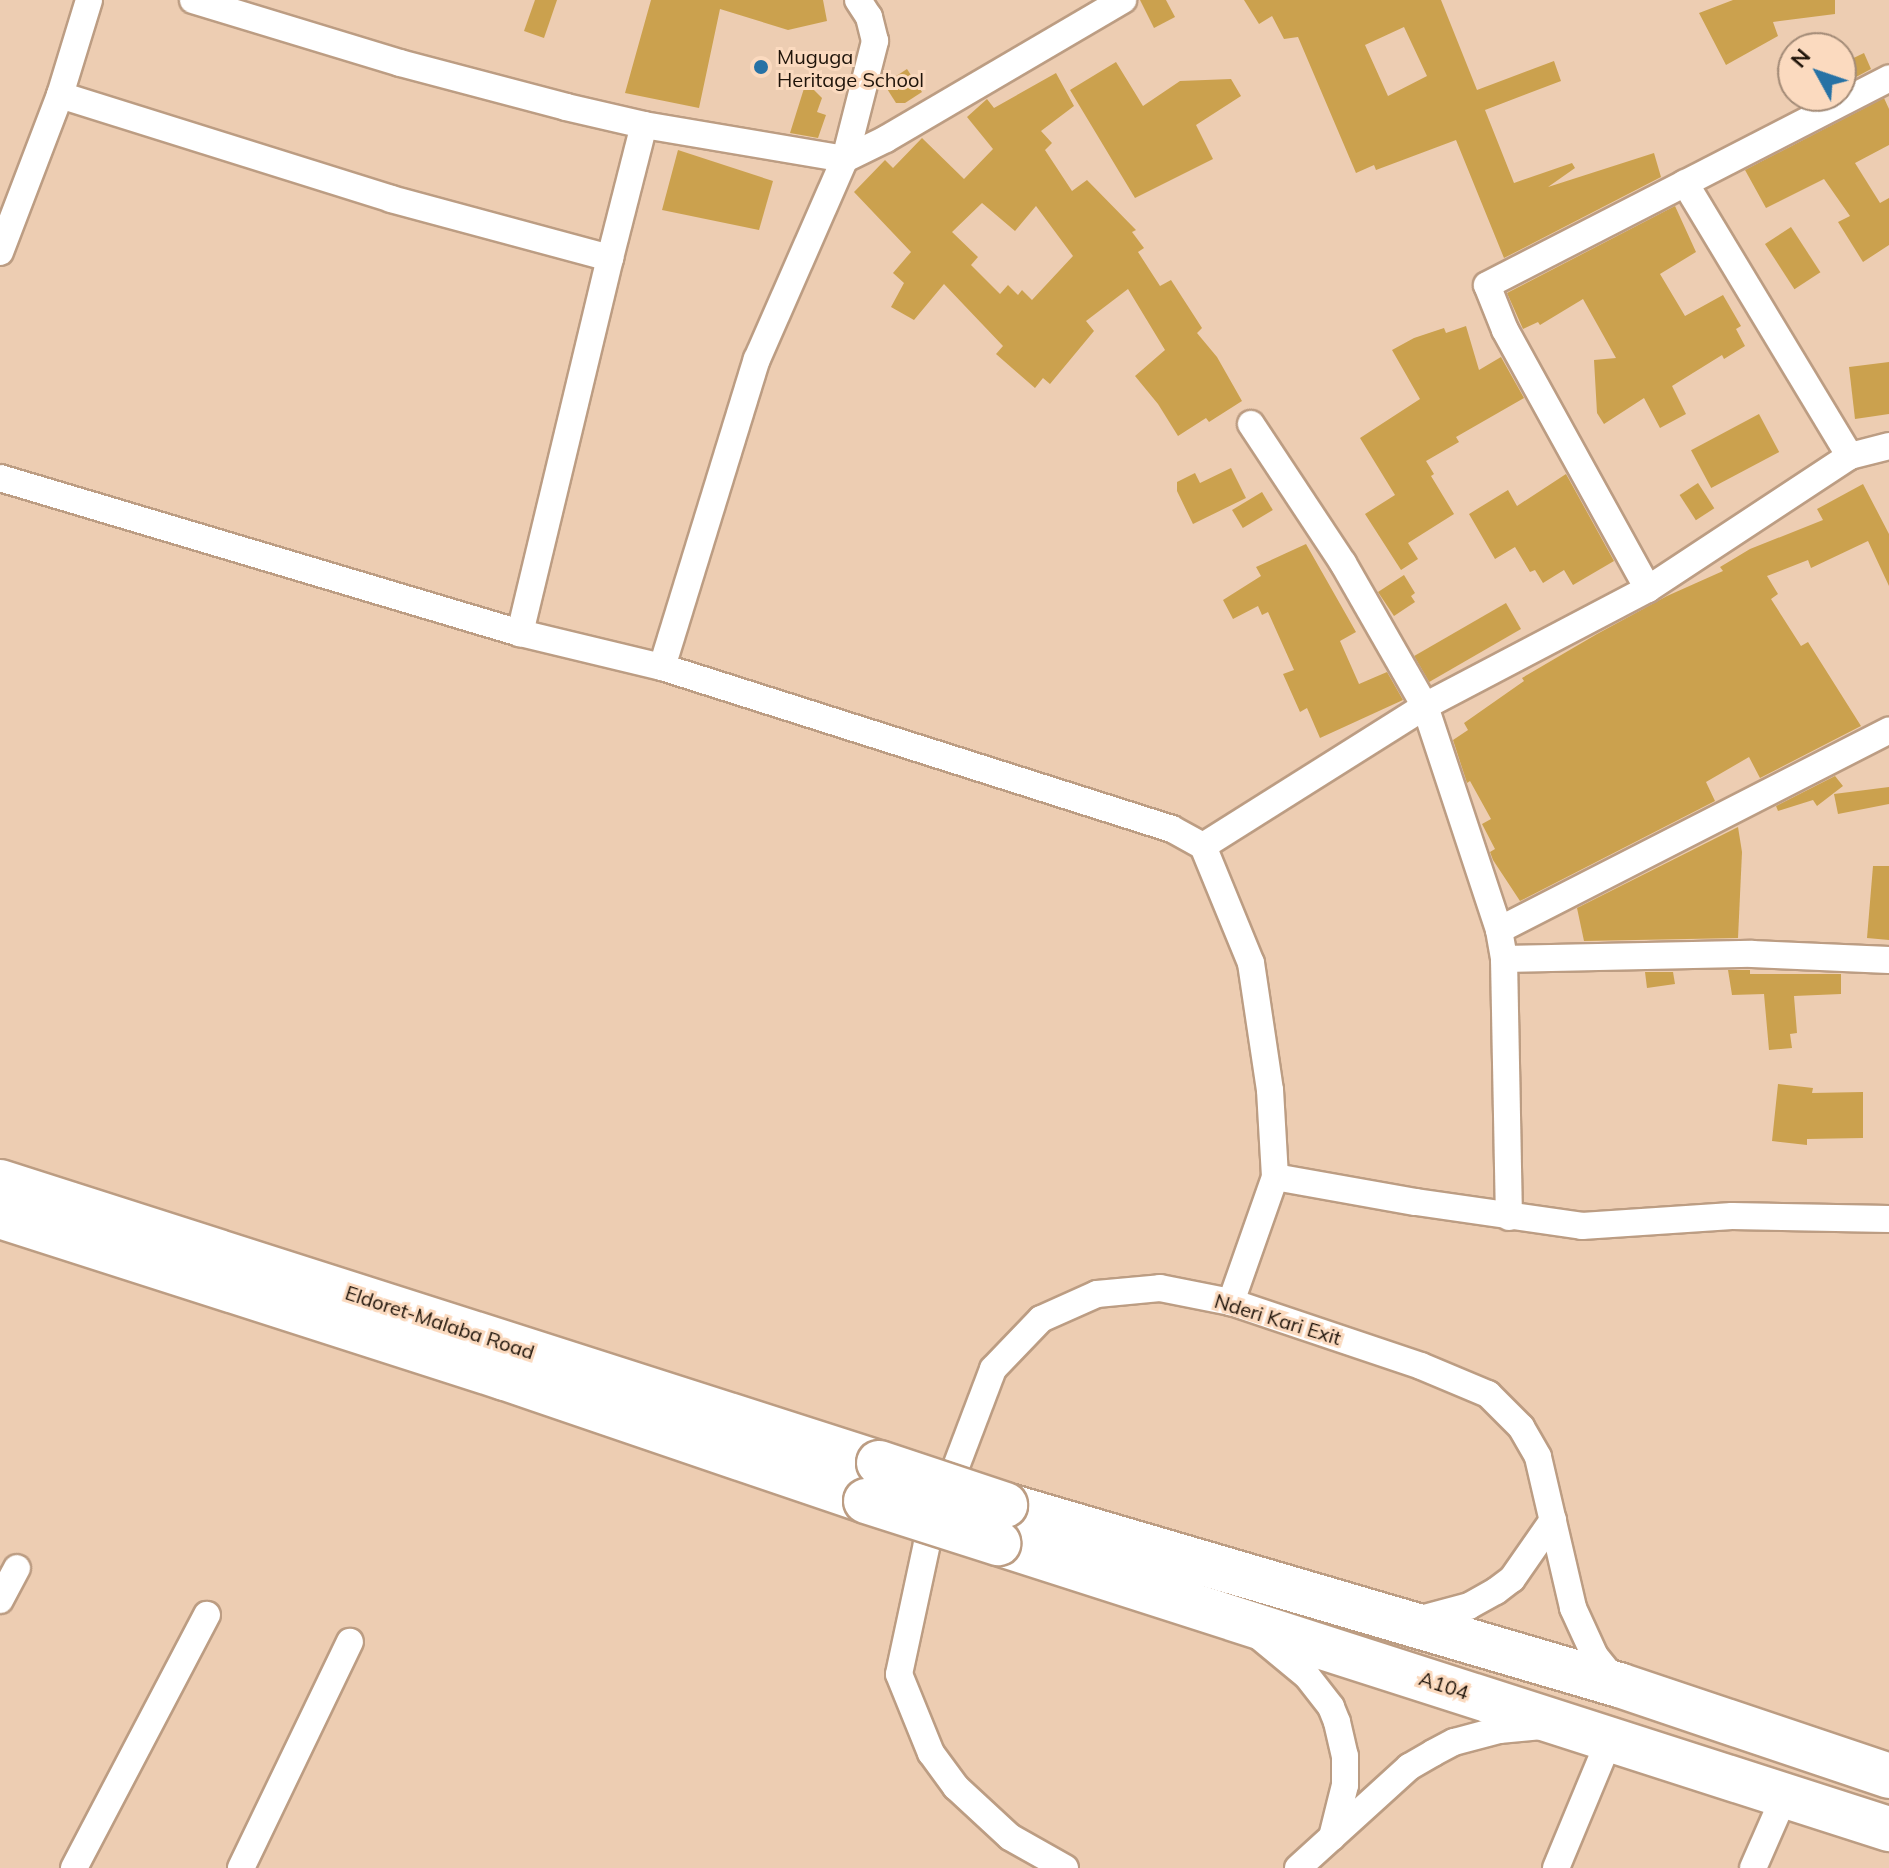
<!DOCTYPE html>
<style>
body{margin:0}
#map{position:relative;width:1889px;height:1868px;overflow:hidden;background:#edcdb2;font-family:Mulish,sans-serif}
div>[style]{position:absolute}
.building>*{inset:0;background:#cba14e;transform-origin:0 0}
.roads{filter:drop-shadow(2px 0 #bc9d83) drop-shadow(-2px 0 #bc9d83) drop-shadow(0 2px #bc9d83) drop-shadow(0 -2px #bc9d83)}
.street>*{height:26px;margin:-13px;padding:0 13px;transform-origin:13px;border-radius:13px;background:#fff}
.highway>*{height:44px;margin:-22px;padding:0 22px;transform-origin:22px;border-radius:22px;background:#fff}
.bridges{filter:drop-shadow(2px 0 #bc9d83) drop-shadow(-2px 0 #bc9d83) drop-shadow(0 2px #bc9d83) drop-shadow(0 -2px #bc9d83)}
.highway-bridge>*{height:44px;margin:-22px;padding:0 22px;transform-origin:22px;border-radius:22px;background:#fff}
.dots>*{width:22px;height:22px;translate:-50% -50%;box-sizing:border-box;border:4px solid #fbdabf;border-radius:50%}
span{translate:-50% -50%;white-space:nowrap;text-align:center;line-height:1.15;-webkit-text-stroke:6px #fbdabf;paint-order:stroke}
.poi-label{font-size:20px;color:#1f140a}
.left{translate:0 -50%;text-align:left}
.street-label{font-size:20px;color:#1f140a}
.north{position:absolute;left:1777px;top:32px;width:80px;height:80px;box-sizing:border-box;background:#fbdabf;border:2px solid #a38b77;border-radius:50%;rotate:310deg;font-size:22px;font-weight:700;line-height:32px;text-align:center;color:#1f140a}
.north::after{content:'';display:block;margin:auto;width:28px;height:36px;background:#2772a5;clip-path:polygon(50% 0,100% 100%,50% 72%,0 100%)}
</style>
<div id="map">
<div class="building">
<div style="clip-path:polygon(535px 0,557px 0,544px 38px,524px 31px)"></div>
<div style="clip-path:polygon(651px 0,823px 0,827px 21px,788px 30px,720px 9px,699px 108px,625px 93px)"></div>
<div style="clip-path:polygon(1140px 0,1166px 0,1175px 17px,1154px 28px)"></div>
<div style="clip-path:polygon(evenodd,1244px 0,1441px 0,1477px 90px,1554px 61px,1561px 81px,1485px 110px,1514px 183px,1572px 163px,1575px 168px,1548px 187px,1654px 153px,1661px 177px,1504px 258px,1456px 140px,1376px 170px,1374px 165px,1356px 173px,1298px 37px,1284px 39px,1272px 16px,1259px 24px,1244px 0,1404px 27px,1427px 76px,1388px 96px,1365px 45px,1404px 27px)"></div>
<div style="clip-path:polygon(1733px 0,1835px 0,1835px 14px,1773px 22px,1778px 36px,1726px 65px,1699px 13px)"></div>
<div style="clip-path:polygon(1864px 53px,1871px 69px,1843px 84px,1841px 64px)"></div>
<div style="clip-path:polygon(1116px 62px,1143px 106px,1180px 81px,1231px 79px,1241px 96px,1196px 125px,1213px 159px,1135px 198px,1070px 90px)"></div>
<div style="clip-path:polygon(907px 69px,922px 92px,905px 103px,896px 103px,884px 84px)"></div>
<div style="clip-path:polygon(evenodd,1056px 73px,1074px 106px,1041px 131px,1052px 143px,1045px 150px,1072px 191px,1087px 180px,1136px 230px,1132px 232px,1144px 248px,1138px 252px,1160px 286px,1171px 280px,1202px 328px,1197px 333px,1217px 357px,1242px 401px,1209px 422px,1206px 418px,1178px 436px,1158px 404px,1135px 376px,1165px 350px,1128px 289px,1086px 321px,1094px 331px,1050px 384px,1043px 378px,1035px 388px,996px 354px,1003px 346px,944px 284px,914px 320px,891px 307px,904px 283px,893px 273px,911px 252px,854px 192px,885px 160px,893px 168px,922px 138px,964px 179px,993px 149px,967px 117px,987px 99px,994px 108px,1056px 73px,982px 203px,1015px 231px,1036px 206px,1073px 256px,1032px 300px,1022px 290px,1018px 295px,1008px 285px,1000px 294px,971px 265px,978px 257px,952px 232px,982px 203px)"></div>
<div style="clip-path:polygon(806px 82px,822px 98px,817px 112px,826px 115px,818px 138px,790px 133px)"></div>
<div style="clip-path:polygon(1884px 98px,1889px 109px,1889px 145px,1855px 163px,1880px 203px,1889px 198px,1889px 245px,1863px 262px,1838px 222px,1850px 216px,1824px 179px,1766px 208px,1745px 170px)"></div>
<div style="clip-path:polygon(678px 150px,773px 181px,759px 230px,662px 210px)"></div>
<div style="clip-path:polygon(1675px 206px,1696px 252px,1660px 274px,1685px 316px,1723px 295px,1741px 326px,1736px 329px,1745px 346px,1724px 359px,1722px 355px,1672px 386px,1686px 414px,1660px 428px,1644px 398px,1604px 424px,1597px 413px,1594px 360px,1616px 358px,1583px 299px,1540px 325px,1538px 322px,1523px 329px,1507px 293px)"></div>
<div style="left:1791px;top:227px;width:54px;height:31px;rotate:57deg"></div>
<div style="clip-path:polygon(1466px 326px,1479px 370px,1501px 357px,1524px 398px,1456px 437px,1459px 442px,1426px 461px,1434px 474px,1431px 476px,1454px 514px,1408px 543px,1418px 559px,1401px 570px,1365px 514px,1395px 495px,1360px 438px,1420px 399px,1392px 350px,1414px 338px,1444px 328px,1446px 333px)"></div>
<div style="clip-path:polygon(1889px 362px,1889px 414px,1855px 419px,1849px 367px)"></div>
<div style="left:1759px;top:414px;width:43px;height:77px;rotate:62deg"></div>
<div style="clip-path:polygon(1231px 468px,1246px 498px,1193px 524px,1177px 491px,1177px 482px,1195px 473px,1200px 483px)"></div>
<div style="clip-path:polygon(1566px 474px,1614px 561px,1573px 585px,1564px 570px,1543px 583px,1535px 570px,1530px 572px,1515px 547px,1495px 559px,1469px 514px,1508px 490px,1517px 506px)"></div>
<div style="left:1698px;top:483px;width:30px;height:22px;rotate:57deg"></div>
<div style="clip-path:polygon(1863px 484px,1889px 534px,1889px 586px,1868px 541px,1811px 568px,1808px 560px,1767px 576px,1778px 594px,1771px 599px,1801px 646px,1808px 642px,1861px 726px,1760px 778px,1749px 757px,1706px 782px,1715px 801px,1520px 901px,1493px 860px,1490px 852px,1495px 849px,1482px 824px,1491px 819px,1470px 781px,1467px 783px,1453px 740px,1468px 730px,1464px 723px,1524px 681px,1522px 678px,1597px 634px,1667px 596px,1723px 571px,1720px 567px,1750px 549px,1823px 520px,1817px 509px)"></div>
<div style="left:1262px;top:492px;width:21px;height:35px;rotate:59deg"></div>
<div style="clip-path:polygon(1306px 544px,1356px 632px,1340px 641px,1359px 684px,1387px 672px,1403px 700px,1320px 738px,1307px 708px,1300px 712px,1283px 674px,1294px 670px,1268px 612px,1262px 615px,1258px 606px,1233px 619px,1223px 600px,1261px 576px,1256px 567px)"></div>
<div style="clip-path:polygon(1404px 575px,1415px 593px,1411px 596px,1415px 602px,1394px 616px,1378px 592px)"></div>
<div style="left:1506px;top:603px;width:30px;height:106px;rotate:60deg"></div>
<div style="clip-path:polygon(1835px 776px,1843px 786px,1817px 806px,1813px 800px,1778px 811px,1776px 806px)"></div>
<div style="clip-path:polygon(1889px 787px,1889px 804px,1838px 814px,1834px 794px)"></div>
<div style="clip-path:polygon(1738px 827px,1742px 852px,1738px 938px,1584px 941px,1577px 908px)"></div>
<div style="clip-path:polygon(1873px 866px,1889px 866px,1889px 940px,1867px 938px)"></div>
<div style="clip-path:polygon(1728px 970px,1750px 970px,1750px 974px,1841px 974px,1841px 994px,1794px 996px,1797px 1033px,1790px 1034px,1792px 1048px,1769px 1050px,1764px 994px,1732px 995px)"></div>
<div style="clip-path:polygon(1645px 972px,1673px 972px,1675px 984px,1647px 988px)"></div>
<div style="clip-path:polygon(1778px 1084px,1813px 1088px,1812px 1093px,1863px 1092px,1863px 1138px,1807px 1139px,1807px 1145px,1772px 1141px)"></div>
</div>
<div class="roads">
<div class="street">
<div style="left:193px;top:0;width:216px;rotate:16.9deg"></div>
<div style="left:400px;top:63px;width:172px;rotate:14.8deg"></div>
<div style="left:566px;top:107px;width:80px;rotate:13deg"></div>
<div style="left:644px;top:125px;width:204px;rotate:9.6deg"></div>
<div style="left:845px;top:159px;width:46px;rotate:-26deg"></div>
<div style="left:886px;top:139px;width:275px;rotate:-30.4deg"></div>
<div style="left:60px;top:95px;width:347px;rotate:17.4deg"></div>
<div style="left:391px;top:199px;width:227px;rotate:15.1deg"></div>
<div style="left:610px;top:258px;width:386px;rotate:103.5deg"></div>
<div style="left:1685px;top:183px;width:319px;rotate:58.9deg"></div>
<div style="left:0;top:252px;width:168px;rotate:-69.1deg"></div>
<div style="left:60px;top:95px;width:99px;rotate:-73deg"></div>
<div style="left:610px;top:258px;width:137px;rotate:-75.7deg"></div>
<div style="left:1251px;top:424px;width:167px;rotate:56.5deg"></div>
<div style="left:1343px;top:563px;width:165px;rotate:60.2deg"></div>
<div style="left:1425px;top:706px;width:236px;rotate:71.7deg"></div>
<div style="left:1499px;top:930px;width:29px;rotate:80deg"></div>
<div style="left:1504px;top:959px;width:258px;rotate:88.9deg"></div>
<div style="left:0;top:478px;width:543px;rotate:16.6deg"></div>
<div style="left:520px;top:633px;width:146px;rotate:13.5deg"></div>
<div style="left:662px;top:667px;width:535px;rotate:17.62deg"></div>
<div style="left:1172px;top:829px;width:35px;rotate:29deg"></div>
<div style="left:1203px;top:846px;width:126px;rotate:67.7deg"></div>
<div style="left:1251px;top:963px;width:128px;rotate:81.5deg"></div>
<div style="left:1270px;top:1090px;width:87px;rotate:86.7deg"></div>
<div style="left:1275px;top:1177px;width:133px;rotate:109.4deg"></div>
<div style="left:1648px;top:589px;width:296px;rotate:-118.9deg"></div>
<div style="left:1505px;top:330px;width:48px;rotate:-111.8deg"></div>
<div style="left:1487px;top:285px;width:452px;rotate:-27.2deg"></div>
<div style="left:662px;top:667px;width:322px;rotate:-72.9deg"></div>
<div style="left:757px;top:359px;width:219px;rotate:-66.3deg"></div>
<div style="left:845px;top:159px;width:122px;rotate:-75.7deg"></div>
<div style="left:875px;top:41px;width:25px;rotate:-104deg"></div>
<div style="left:869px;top:17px;width:20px;rotate:-123deg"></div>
<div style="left:1203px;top:846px;width:262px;rotate:-32.2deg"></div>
<div style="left:1425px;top:706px;width:252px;rotate:-27.7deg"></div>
<div style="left:1648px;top:589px;width:242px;rotate:-33.4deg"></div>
<div style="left:1850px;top:456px;width:40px;rotate:-14.4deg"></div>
<div style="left:1499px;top:930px;width:438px;rotate:-27.1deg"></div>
<div style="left:1504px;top:959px;width:248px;rotate:-1.2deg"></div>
<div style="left:1752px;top:954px;width:137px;rotate:2.5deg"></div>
<div style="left:1275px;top:1177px;width:143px;rotate:10.1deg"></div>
<div style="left:1416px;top:1202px;width:168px;rotate:8.2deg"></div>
<div style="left:1582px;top:1226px;width:150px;rotate:-3.8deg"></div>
<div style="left:1732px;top:1216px;width:157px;rotate:1.1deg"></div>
<div style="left:0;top:1600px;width:36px;rotate:-62deg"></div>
<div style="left:1413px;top:1621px;width:58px;rotate:-15deg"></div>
<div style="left:1469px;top:1606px;width:31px;rotate:-29deg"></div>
<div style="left:1496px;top:1591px;width:20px;rotate:-37deg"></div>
<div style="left:1512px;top:1579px;width:72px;rotate:-55.2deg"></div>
<div style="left:1261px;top:1638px;width:60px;rotate:39.6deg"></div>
<div style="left:1307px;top:1676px;width:39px;rotate:52deg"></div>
<div style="left:1331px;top:1707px;width:16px;rotate:68deg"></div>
<div style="left:1337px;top:1722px;width:35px;rotate:77deg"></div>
<div style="left:1345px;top:1756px;width:29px;rotate:90deg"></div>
<div style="left:1345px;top:1785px;width:54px;rotate:104deg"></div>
<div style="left:74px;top:1868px;width:286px;rotate:-62.3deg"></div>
<div style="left:241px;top:1868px;width:251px;rotate:-64.3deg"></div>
<div style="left:1065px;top:1868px;width:63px;rotate:-150.6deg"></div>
<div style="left:1010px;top:1837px;width:74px;rotate:-137.2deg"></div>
<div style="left:956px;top:1787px;width:42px;rotate:-126.3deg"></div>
<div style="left:931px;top:1753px;width:85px;rotate:-112.1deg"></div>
<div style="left:899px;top:1674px;width:134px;rotate:-77.9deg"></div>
<div style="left:927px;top:1543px;width:186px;rotate:-69.2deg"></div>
<div style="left:993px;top:1369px;width:69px;rotate:-46.2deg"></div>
<div style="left:1041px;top:1319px;width:61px;rotate:-24.1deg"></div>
<div style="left:1097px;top:1294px;width:63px;rotate:-5.4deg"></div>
<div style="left:1160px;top:1288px;width:72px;rotate:11.2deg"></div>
<div style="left:1231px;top:1302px;width:200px;rotate:18.6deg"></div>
<div style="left:1421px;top:1366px;width:73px;rotate:22.7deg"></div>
<div style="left:1488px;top:1394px;width:47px;rotate:45deg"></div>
<div style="left:1521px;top:1427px;width:34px;rotate:60deg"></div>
<div style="left:1538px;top:1457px;width:155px;rotate:76.9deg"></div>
<div style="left:1573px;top:1608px;width:53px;rotate:65.4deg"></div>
<div style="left:1595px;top:1656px;width:35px;rotate:51deg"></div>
<div style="left:1298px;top:1868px;width:150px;rotate:-42.3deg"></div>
<div style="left:1409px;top:1767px;width:28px;rotate:-30deg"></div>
<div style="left:1433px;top:1753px;width:24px;rotate:-28deg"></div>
<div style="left:1454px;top:1742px;width:47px;rotate:-14.9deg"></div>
<div style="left:1499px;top:1730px;width:43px;rotate:-5.3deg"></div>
<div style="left:1556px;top:1868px;width:141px;rotate:-67.4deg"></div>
<div style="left:1753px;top:1868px;width:80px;rotate:-66.3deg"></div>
</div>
<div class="highway">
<div style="left:0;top:1182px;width:923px;rotate:17.73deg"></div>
<div style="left:0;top:1216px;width:530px;rotate:17.79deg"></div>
<div style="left:505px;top:1378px;width:381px;rotate:18.8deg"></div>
<div style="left:1005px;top:1505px;width:640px;rotate:16.34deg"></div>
<div style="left:1619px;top:1685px;width:285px;rotate:18.6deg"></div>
<div style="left:998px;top:1543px;width:936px;rotate:17.8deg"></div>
</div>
</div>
<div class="bridges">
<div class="highway-bridge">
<div style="left:879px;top:1463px;width:133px;rotate:18.4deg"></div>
<div style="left:866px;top:1501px;width:139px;rotate:17.7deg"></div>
</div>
</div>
<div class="dots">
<div style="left:761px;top:67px;background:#2772a5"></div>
</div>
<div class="poi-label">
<span class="left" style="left:777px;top:68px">Muguga<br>Heritage School</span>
</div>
<div class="street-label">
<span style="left:1278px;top:1319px;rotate:17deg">Nderi Kari Exit</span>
<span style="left:440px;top:1322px;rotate:18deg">Eldoret-Malaba Road</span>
<span style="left:1444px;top:1685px;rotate:18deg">A104</span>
</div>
<div class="north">N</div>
</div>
